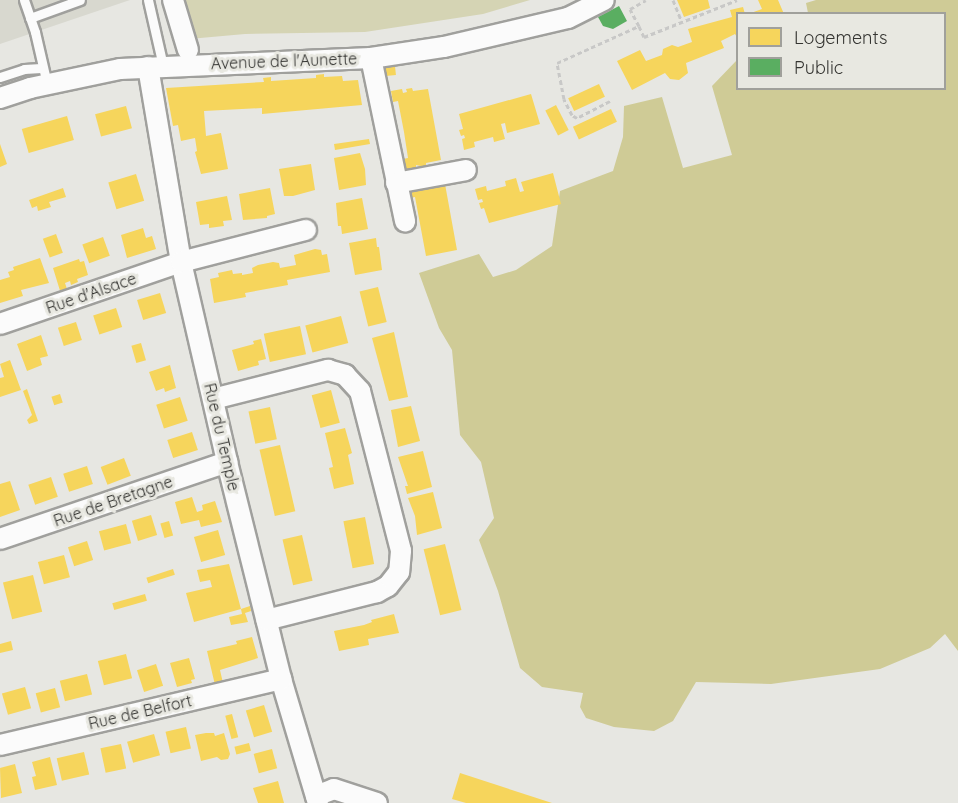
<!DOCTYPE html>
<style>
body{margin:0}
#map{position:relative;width:958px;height:803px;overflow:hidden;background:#e7e7e2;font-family:Quicksand,sans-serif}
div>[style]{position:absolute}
.built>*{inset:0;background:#d8d8cf}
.green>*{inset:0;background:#d5d4b4}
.forest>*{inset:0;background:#cfcb96}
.homes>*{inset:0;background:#f6d55c;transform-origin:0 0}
.public>*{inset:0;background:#5aae61}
.path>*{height:3px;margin-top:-1.5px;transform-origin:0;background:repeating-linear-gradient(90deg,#c8c8c7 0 4.5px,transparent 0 7.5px)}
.roads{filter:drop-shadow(2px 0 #a0a09d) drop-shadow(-2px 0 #a0a09d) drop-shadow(0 2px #a0a09d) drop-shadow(0 -2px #a0a09d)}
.service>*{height:9px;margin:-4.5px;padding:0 4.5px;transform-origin:4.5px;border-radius:4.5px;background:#fbfbfb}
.minor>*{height:20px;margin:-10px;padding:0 10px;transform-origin:10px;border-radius:10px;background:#fbfbfb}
span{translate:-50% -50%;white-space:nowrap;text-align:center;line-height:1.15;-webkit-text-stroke:6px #e8e8e1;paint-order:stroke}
.street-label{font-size:16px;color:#343431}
.legend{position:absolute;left:736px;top:12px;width:210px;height:78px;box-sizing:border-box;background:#e8e8e1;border:2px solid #a0a09b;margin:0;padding:8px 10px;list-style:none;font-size:18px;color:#343431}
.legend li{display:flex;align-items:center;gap:12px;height:30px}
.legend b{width:30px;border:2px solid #a0a09b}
</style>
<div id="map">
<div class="built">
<div style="clip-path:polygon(0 0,130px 0,0 44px)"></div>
</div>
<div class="green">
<div style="clip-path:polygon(175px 0,530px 0,483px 14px,365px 32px,245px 34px,189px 39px)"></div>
</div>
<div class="forest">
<div style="clip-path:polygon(816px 0,958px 0,958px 651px,945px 634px,930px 648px,880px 669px,771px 684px,696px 682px,673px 721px,654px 731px,614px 727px,586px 718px,580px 707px,583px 693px,542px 687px,520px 668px,498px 591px,479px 540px,494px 518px,481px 462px,460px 435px,452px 350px,439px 328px,419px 273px,479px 254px,493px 277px,516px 270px,552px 246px,560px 191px,613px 171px,623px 137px,624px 106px,662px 97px,683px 168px,732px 155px,712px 86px,737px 60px,738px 88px,944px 88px,944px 14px,808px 13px,806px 3px)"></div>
</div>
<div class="homes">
<div style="clip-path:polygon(677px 0,708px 0,710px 8px,684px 17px)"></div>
<div style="clip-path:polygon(758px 0,778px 0,784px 14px,748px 14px,762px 9px)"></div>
<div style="clip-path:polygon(743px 7px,745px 14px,738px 14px,738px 39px,735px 34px,721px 41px,724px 48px,686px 63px,688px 73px,679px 80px,670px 79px,665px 73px,632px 90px,617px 61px,640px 50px,646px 61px,662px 55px,663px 49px,672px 45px,678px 47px,692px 42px,688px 29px,732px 17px,730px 10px)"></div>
<div style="left:395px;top:66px;width:9px;height:13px;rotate:84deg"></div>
<div style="clip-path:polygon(324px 74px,324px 77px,342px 76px,343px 81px,358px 80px,362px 105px,262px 114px,262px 108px,204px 111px,206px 136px,221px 133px,228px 169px,201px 174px,195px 152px,197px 151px,195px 138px,181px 141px,178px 125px,173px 126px,166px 88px,264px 82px,263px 78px,271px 77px,271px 81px,316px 78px,316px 75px)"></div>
<div style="left:599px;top:84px;width:14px;height:34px;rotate:65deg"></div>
<div style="clip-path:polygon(412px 88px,413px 91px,428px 89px,441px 160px,426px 163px,426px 167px,416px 165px,416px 168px,405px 170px,403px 159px,408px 158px,404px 132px,398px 101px,393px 102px,391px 91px,402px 89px,403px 93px,407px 92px,406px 89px)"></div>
<div style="clip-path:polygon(531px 94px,540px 124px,507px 133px,505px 123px,501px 124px,505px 139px,494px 142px,493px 137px,474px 142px,475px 147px,464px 150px,462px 139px,465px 138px,464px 135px,461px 136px,459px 130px,463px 129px,459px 114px)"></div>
<div style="left:556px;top:105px;width:28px;height:12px;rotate:63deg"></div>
<div style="left:126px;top:106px;width:23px;height:32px;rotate:75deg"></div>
<div style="left:611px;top:109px;width:14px;height:42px;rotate:65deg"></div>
<div style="left:67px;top:116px;width:25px;height:47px;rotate:74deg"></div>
<div style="clip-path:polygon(369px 139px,370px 144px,335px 150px,334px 144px)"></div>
<div style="clip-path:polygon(0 144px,7px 164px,0 167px)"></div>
<div style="clip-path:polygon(360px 153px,365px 169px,366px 185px,339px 190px,334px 158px)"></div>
<div style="clip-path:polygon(311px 164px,315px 190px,293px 196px,284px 196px,279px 169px)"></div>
<div style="clip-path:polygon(553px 173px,561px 204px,489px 223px,484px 208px,481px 209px,479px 203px,483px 202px,482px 199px,478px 200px,475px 189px,486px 186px,487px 191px,506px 186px,505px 181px,516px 178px,520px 192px,524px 191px,521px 182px)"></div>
<div style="left:136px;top:174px;width:28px;height:29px;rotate:73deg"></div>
<div style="clip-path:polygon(429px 183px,430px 187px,445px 184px,457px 250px,426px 256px,415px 197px,410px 198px,408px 187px,424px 188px,423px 184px)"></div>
<div style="clip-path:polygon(63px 188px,66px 197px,49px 202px,51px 207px,38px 211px,37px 206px,32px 208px,29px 200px)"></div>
<div style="clip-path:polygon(270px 188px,275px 214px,267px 216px,267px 218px,243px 220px,239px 194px)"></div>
<div style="clip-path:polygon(227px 196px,232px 220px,223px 221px,224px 226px,209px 228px,209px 224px,200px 225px,196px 202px)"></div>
<div style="clip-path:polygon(362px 198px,368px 229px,342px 234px,341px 226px,338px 226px,336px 203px)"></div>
<div style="clip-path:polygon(143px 228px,146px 238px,152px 236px,156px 249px,127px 258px,121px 235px)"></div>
<div style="left:56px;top:234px;width:20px;height:14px;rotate:70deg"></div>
<div style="left:103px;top:237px;width:20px;height:22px;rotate:70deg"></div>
<div style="clip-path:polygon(376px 238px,377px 247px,379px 247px,382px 270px,355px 275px,349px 243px)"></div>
<div style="clip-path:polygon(315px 249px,321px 250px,322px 255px,327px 254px,330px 272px,287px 280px,288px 285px,245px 293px,246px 297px,214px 303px,210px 279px,219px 277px,218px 273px,232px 270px,233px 274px,242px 273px,242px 275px,253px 273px,252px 268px,258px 265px,273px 262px,279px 263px,280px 268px,296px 265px,294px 255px)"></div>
<div style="clip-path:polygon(40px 258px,49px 283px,21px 290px,23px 296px,0 303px,0 280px,10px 277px,8px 272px,14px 270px,13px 267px)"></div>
<div style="clip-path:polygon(79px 259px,80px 262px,84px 261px,88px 275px,77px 279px,78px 282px,71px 285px,70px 281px,65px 283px,68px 292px,61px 294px,53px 268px)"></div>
<div style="left:378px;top:287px;width:36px;height:19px;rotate:76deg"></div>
<div style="left:160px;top:293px;width:21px;height:24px;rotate:73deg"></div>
<div style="left:116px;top:308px;width:20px;height:24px;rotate:72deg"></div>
<div style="left:341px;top:316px;width:28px;height:37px;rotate:75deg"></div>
<div style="left:76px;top:322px;width:19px;height:19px;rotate:72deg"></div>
<div style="left:300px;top:326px;width:29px;height:37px;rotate:78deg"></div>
<div style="clip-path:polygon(394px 332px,408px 397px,389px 401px,372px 338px)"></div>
<div style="clip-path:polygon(41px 335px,48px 356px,40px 358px,42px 365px,27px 371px,17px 344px)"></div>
<div style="clip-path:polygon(261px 339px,266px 359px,258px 361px,259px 365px,238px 371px,232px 350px,254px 344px,253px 341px)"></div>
<div style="left:141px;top:343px;width:18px;height:10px;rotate:74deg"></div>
<div style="clip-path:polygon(10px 360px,21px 390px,0 397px,0 378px,4px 377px,0 364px)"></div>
<div style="clip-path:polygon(170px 365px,176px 388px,165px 392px,164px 388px,156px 391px,149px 372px)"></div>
<div style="clip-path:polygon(27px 389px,38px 421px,29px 424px,27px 420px,32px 415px,23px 391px)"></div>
<div style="left:331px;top:390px;width:34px;height:20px;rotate:75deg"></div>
<div style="left:60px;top:394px;width:9px;height:9px;rotate:72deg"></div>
<div style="left:180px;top:397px;width:25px;height:25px;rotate:72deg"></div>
<div style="clip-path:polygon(411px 406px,420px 441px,398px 447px,391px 410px)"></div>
<div style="left:270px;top:407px;width:33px;height:22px;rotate:78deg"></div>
<div style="clip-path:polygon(345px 428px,352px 453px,348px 455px,354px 484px,334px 489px,329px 468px,333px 467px,325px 433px)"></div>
<div style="left:192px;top:432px;width:19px;height:26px;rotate:72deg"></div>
<div style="left:280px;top:445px;width:68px;height:21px;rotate:77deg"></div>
<div style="clip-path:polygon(423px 451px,432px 487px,407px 494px,405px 486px,408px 486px,398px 457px)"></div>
<div style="left:124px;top:458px;width:19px;height:25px;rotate:69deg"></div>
<div style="left:87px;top:466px;width:19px;height:25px;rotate:72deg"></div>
<div style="left:51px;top:477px;width:21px;height:24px;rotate:71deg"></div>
<div style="clip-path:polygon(10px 481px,20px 510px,0 517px,0 484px)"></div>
<div style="clip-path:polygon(433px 492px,442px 528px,417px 535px,415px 516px,408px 498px)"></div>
<div style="clip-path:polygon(192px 497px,197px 512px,203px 510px,202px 505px,215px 501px,222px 522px,201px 527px,199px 520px,181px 524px,175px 502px)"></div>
<div style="left:151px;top:515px;width:21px;height:20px;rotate:73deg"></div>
<div style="left:365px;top:517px;width:48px;height:22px;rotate:79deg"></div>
<div style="left:169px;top:521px;width:15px;height:9px;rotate:74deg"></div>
<div style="left:126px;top:524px;width:20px;height:28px;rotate:75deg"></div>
<div style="left:218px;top:530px;width:26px;height:25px;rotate:74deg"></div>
<div style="left:302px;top:535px;width:47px;height:20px;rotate:77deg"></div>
<div style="left:87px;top:541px;width:20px;height:20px;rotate:72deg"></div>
<div style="left:445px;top:544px;width:68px;height:22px;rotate:76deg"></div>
<div style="left:64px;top:555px;width:23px;height:27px;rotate:75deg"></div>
<div style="clip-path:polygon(229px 564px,241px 609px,250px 606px,251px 611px,245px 613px,248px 622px,231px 625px,229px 617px,242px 614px,241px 609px,194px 622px,186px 593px,212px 587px,210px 580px,200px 582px,197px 570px)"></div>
<div style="left:173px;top:569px;width:6px;height:28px;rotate:72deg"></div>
<div style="left:33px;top:575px;width:38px;height:31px;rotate:76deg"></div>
<div style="left:145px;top:594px;width:7px;height:34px;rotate:74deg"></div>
<div style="clip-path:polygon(394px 614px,399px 633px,368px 639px,369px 645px,339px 651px,334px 631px,364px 625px,372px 622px,371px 620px)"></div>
<div style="clip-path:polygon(252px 637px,258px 658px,220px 670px,223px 683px,215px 685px,207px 651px,237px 644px,236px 641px)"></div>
<div style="clip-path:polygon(11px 641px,13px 650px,0 653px,0 644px)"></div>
<div style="left:126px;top:654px;width:25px;height:29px;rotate:76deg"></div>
<div style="clip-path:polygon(189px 658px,195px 679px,191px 680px,192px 683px,177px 687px,170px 663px)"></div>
<div style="left:156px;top:664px;width:23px;height:20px;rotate:72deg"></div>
<div style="left:87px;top:674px;width:21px;height:28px;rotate:76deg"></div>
<div style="left:25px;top:687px;width:22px;height:24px;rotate:74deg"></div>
<div style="left:55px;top:688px;width:20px;height:20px;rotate:75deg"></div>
<div style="left:264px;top:705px;width:28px;height:19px;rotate:73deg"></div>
<div style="left:232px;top:714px;width:24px;height:7px;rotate:75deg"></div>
<div style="left:186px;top:727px;width:22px;height:21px;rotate:77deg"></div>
<div style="clip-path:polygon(206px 733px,214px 733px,215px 736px,224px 733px,230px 754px,228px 759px,221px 760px,217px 757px,201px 761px,195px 735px)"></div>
<div style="left:154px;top:734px;width:22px;height:28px;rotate:74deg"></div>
<div style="left:249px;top:743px;width:8px;height:15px;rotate:76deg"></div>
<div style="left:121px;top:744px;width:25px;height:21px;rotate:78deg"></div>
<div style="left:272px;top:749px;width:20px;height:19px;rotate:75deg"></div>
<div style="left:84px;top:752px;width:23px;height:28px;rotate:77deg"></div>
<div style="clip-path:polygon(50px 757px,57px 785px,35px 790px,32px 777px,36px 776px,32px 762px)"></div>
<div style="clip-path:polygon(15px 764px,22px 793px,1px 798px,0 768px)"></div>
<div style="clip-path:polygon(460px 773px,552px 803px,466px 803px,452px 799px)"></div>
<div style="clip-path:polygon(278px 781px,284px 803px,258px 803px,253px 788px)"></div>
</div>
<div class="public">
<div style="clip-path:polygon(619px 6px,627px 21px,613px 29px,603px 26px,598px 17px)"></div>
</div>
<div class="path">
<div style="left:673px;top:0;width:22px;rotate:68deg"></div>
<div style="left:639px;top:26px;width:19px;rotate:-118deg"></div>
<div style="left:630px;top:9px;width:18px;rotate:-29deg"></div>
<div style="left:610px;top:101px;width:37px;rotate:153deg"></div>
<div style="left:577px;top:118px;width:6px;rotate:-149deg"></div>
<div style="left:572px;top:115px;width:18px;rotate:-117deg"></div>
<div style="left:564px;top:99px;width:37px;rotate:-101deg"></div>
<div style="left:557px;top:63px;width:90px;rotate:-24.3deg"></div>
<div style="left:639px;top:26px;width:12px;rotate:66deg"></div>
<div style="left:644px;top:37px;width:100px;rotate:-21.7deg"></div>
</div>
<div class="roads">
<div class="service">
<div style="left:24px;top:0;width:34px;rotate:71deg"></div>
<div style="left:35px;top:32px;width:53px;rotate:77deg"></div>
<div style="left:148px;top:0;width:68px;rotate:77.2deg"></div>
<div style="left:30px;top:18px;width:53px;rotate:-19.8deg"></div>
<div style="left:0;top:77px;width:25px;rotate:-18deg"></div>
<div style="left:24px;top:69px;width:17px;rotate:-3deg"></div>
</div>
<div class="minor">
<div style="left:173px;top:0;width:52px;rotate:73.3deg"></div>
<div style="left:371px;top:58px;width:167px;rotate:78.2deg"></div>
<div style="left:148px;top:67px;width:198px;rotate:80.4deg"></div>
<div style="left:181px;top:262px;width:205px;rotate:77deg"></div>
<div style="left:227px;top:462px;width:224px;rotate:76deg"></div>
<div style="left:281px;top:679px;width:129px;rotate:73.4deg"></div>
<div style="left:0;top:98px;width:32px;rotate:-18deg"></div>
<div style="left:30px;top:88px;width:92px;rotate:-11.9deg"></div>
<div style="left:120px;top:69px;width:251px;rotate:-2.5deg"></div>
<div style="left:371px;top:58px;width:74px;rotate:-8.6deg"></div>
<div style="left:444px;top:47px;width:127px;rotate:-13.2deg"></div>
<div style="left:568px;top:18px;width:40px;rotate:-26.6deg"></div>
<div style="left:396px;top:183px;width:71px;rotate:-10.5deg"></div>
<div style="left:0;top:324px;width:191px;rotate:-18.9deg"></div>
<div style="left:181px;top:262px;width:129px;rotate:-14.4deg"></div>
<div style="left:213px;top:399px;width:119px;rotate:-14.2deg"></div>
<div style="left:328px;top:370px;width:18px;rotate:16deg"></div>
<div style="left:345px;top:375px;width:22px;rotate:47deg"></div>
<div style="left:360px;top:391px;width:165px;rotate:75.6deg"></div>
<div style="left:401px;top:551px;width:21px;rotate:95deg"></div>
<div style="left:399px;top:572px;width:18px;rotate:128deg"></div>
<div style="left:388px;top:586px;width:13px;rotate:151deg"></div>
<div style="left:377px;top:592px;width:114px;rotate:165.8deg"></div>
<div style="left:0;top:539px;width:240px;rotate:-18.7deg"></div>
<div style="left:0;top:745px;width:289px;rotate:-13.2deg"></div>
<div style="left:316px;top:796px;width:19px;rotate:-21deg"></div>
<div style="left:334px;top:789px;width:45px;rotate:18deg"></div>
</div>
</div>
<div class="street-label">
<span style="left:284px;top:61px;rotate:-2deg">Avenue de l'Aunette</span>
<span style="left:91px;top:293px;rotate:-19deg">Rue d'Alsace</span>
<span style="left:222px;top:437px;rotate:77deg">Rue du Temple</span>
<span style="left:113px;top:501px;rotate:-19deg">Rue de Bretagne</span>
<span style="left:140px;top:712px;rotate:-13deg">Rue de Belfort</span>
</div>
<ul class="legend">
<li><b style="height:16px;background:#f6d55c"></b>Logements</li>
<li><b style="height:16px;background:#5aae61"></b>Public</li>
</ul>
</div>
